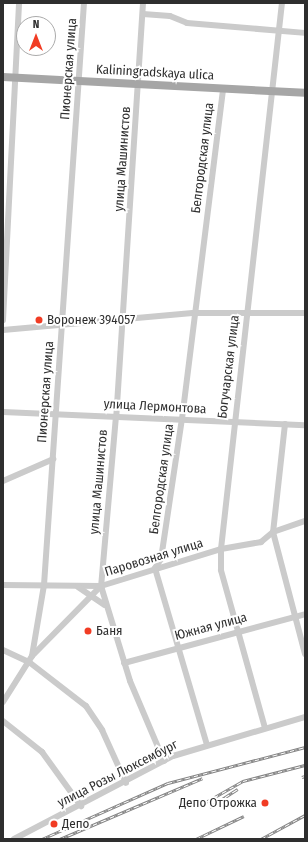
<!DOCTYPE html>
<meta charset="utf-8">
<style>
body{margin:0}
#map{position:relative;width:308px;height:842px;overflow:hidden;background:#fff;font-family:"Fira Sans Condensed",sans-serif}
div>[style]{position:absolute}
.minor>*{height:6px;margin:-3px;padding:0 3px;transform-origin:3px;border-radius:3px;background:#cbcbcb}
.major>*{height:8px;margin:-4px;padding:0 4px;transform-origin:4px;border-radius:4px;background:#a6a6a6}
.rail>*{height:3px;margin-top:-1.5px;transform-origin:0;background:repeating-linear-gradient(90deg,#fff 0 4.5px,#838383 0 9px);box-sizing:border-box;border-block:1px solid #838383}
.dots>*{width:11px;height:11px;translate:-50% -50%;box-sizing:border-box;border:2px solid #fff;border-radius:50%}
span{translate:-50% -50%;white-space:nowrap;text-align:center;line-height:1.15;-webkit-text-stroke:4px #fff;paint-order:stroke}
.street-label{font-size:13px;color:#2e2e2e}
.poi-label{font-size:13px;color:#2e2e2e}
.left{translate:0 -50%;text-align:left}
.right{translate:-100% -50%;text-align:right}
.frame{position:absolute;inset:0;border:4px solid #2e2e2e;pointer-events:none}
.north{position:absolute;left:16px;top:16px;width:40px;height:40px;box-sizing:border-box;background:#fff;border:1px solid #ababab;border-radius:50%;rotate:0deg;font-size:11px;font-weight:700;line-height:16px;text-align:center;color:#2e2e2e}
.north::after{content:'';display:block;margin:auto;width:14px;height:18px;background:#f13c24;clip-path:polygon(50% 0,100% 100%,50% 72%,0 100%)}
</style>
<div id="map">
<div class="minor">
<div style="left:143px;top:3px;width:414px;rotate:93.7deg"></div>
<div style="left:116px;top:416px;width:171px;rotate:95deg"></div>
<div style="left:101px;top:586px;width:99px;rotate:73deg"></div>
<div style="left:130px;top:681px;width:87px;rotate:67deg"></div>
<div style="left:143px;top:14px;width:27px;rotate:4deg"></div>
<div style="left:170px;top:16px;width:18px;rotate:22deg"></div>
<div style="left:187px;top:23px;width:118px;rotate:4.8deg"></div>
<div style="left:3px;top:320px;width:317px;rotate:-87.1deg"></div>
<div style="left:3px;top:330px;width:193px;rotate:-5.1deg"></div>
<div style="left:195px;top:313px;width:110px"></div>
<div style="left:3px;top:412px;width:302px;rotate:2.5deg"></div>
<div style="left:285px;top:424px;width:109px;rotate:96.3deg"></div>
<div style="left:273px;top:532px;width:126px;rotate:75.3deg"></div>
<div style="left:3px;top:481px;width:55px;rotate:-23.7deg"></div>
<div style="left:3px;top:585px;width:98px;rotate:0.6deg"></div>
<div style="left:101px;top:586px;width:126px;rotate:-17.1deg"></div>
<div style="left:221px;top:549px;width:41px;rotate:-9.9deg"></div>
<div style="left:261px;top:542px;width:16px;rotate:-40deg"></div>
<div style="left:273px;top:532px;width:34px;rotate:-19deg"></div>
<div style="left:78px;top:587px;width:32px;rotate:34deg"></div>
<div style="left:3px;top:650px;width:29px;rotate:25deg"></div>
<div style="left:29px;top:662px;width:72px;rotate:37.7deg"></div>
<div style="left:86px;top:706px;width:29px;rotate:56deg"></div>
<div style="left:102px;top:730px;width:58px;rotate:65.6deg"></div>
<div style="left:32px;top:656px;width:98px;rotate:-45.4deg"></div>
<div style="left:124px;top:663px;width:188px;rotate:-15.1deg"></div>
<div style="left:3px;top:702px;width:54px;rotate:-57.8deg"></div>
<div style="left:32px;top:656px;width:72px;rotate:-80.4deg"></div>
<div style="left:44px;top:585px;width:583px;rotate:-86.07deg"></div>
<div style="left:3px;top:721px;width:50px;rotate:38.5deg"></div>
<div style="left:42px;top:752px;width:67px;rotate:54.2deg"></div>
<div style="left:265px;top:728px;width:164px;rotate:-105.6deg"></div>
<div style="left:221px;top:570px;width:21px;rotate:-90deg"></div>
<div style="left:221px;top:549px;width:549px;rotate:-83.63deg"></div>
<div style="left:207px;top:745px;width:184px;rotate:-106.4deg"></div>
<div style="left:155px;top:568px;width:11px;rotate:-56deg"></div>
<div style="left:161px;top:559px;width:142px;rotate:-81.5deg"></div>
<div style="left:182px;top:419px;width:333px;rotate:-82.9deg"></div>
<div style="left:14px;top:839px;width:179px;rotate:-27.6deg"></div>
<div style="left:173px;top:756px;width:138px;rotate:-16.5deg"></div>
</div>
<div class="major">
<div style="left:3px;top:77px;width:302px;rotate:3deg"></div>
</div>
<div class="rail">
<div style="left:302px;top:777px;width:3px;rotate:-18deg"></div>
<div style="left:206px;top:802px;width:43px;rotate:-29.6deg"></div>
<div style="left:243px;top:781px;width:64px;rotate:-14.5deg"></div>
<div style="left:210px;top:807px;width:33px;rotate:-33deg"></div>
<div style="left:42px;top:839px;width:138px;rotate:-24deg"></div>
<div style="left:168px;top:783px;width:142px;rotate:-14.7deg"></div>
<div style="left:60px;top:839px;width:155px;rotate:-23.1deg"></div>
<div style="left:196px;top:839px;width:53px;rotate:-25.6deg"></div>
<div style="left:261px;top:839px;width:50px;rotate:-28.6deg"></div>
</div>
<div class="dots">
<div style="left:39px;top:320px;background:#f13c24"></div>
<div style="left:88px;top:631px;background:#f13c24"></div>
<div style="left:265px;top:803px;background:#f13c24"></div>
<div style="left:54px;top:824px;background:#f13c24"></div>
</div>
<div class="street-label">
<span style="left:69px;top:69px;rotate:-86deg">Пионерская улица</span>
<span style="left:155px;top:73px;rotate:3deg">Kaliningradskaya ulica</span>
<span style="left:203px;top:158px;rotate:-83deg">Белгородская улица</span>
<span style="left:123px;top:159px;rotate:-86deg">улица Машинистов</span>
<span style="left:229px;top:367px;rotate:-83deg">Богучарская улица</span>
<span style="left:46px;top:392px;rotate:-86deg">Пионерская улица</span>
<span style="left:155px;top:407px;rotate:3deg">улица Лермонтова</span>
<span style="left:162px;top:479px;rotate:-82deg">Белгородская улица</span>
<span style="left:99px;top:482px;rotate:-85deg">улица Машинистов</span>
<span style="left:154px;top:558px;rotate:-17deg">Паровозная улица</span>
<span style="left:211px;top:627px;rotate:-15deg">Южная улица</span>
<span style="left:118px;top:774px;rotate:-27deg">улица Розы Люксембург</span>
</div>
<div class="poi-label">
<span class="left" style="left:47px;top:320px">Воронеж 394057</span>
<span class="left" style="left:96px;top:631px">Баня</span>
<span class="right" style="left:257px;top:803px">Депо Отрожка</span>
<span class="left" style="left:62px;top:824px">Депо</span>
</div>
<div class="frame"></div>
<div class="north">N</div>
</div>
